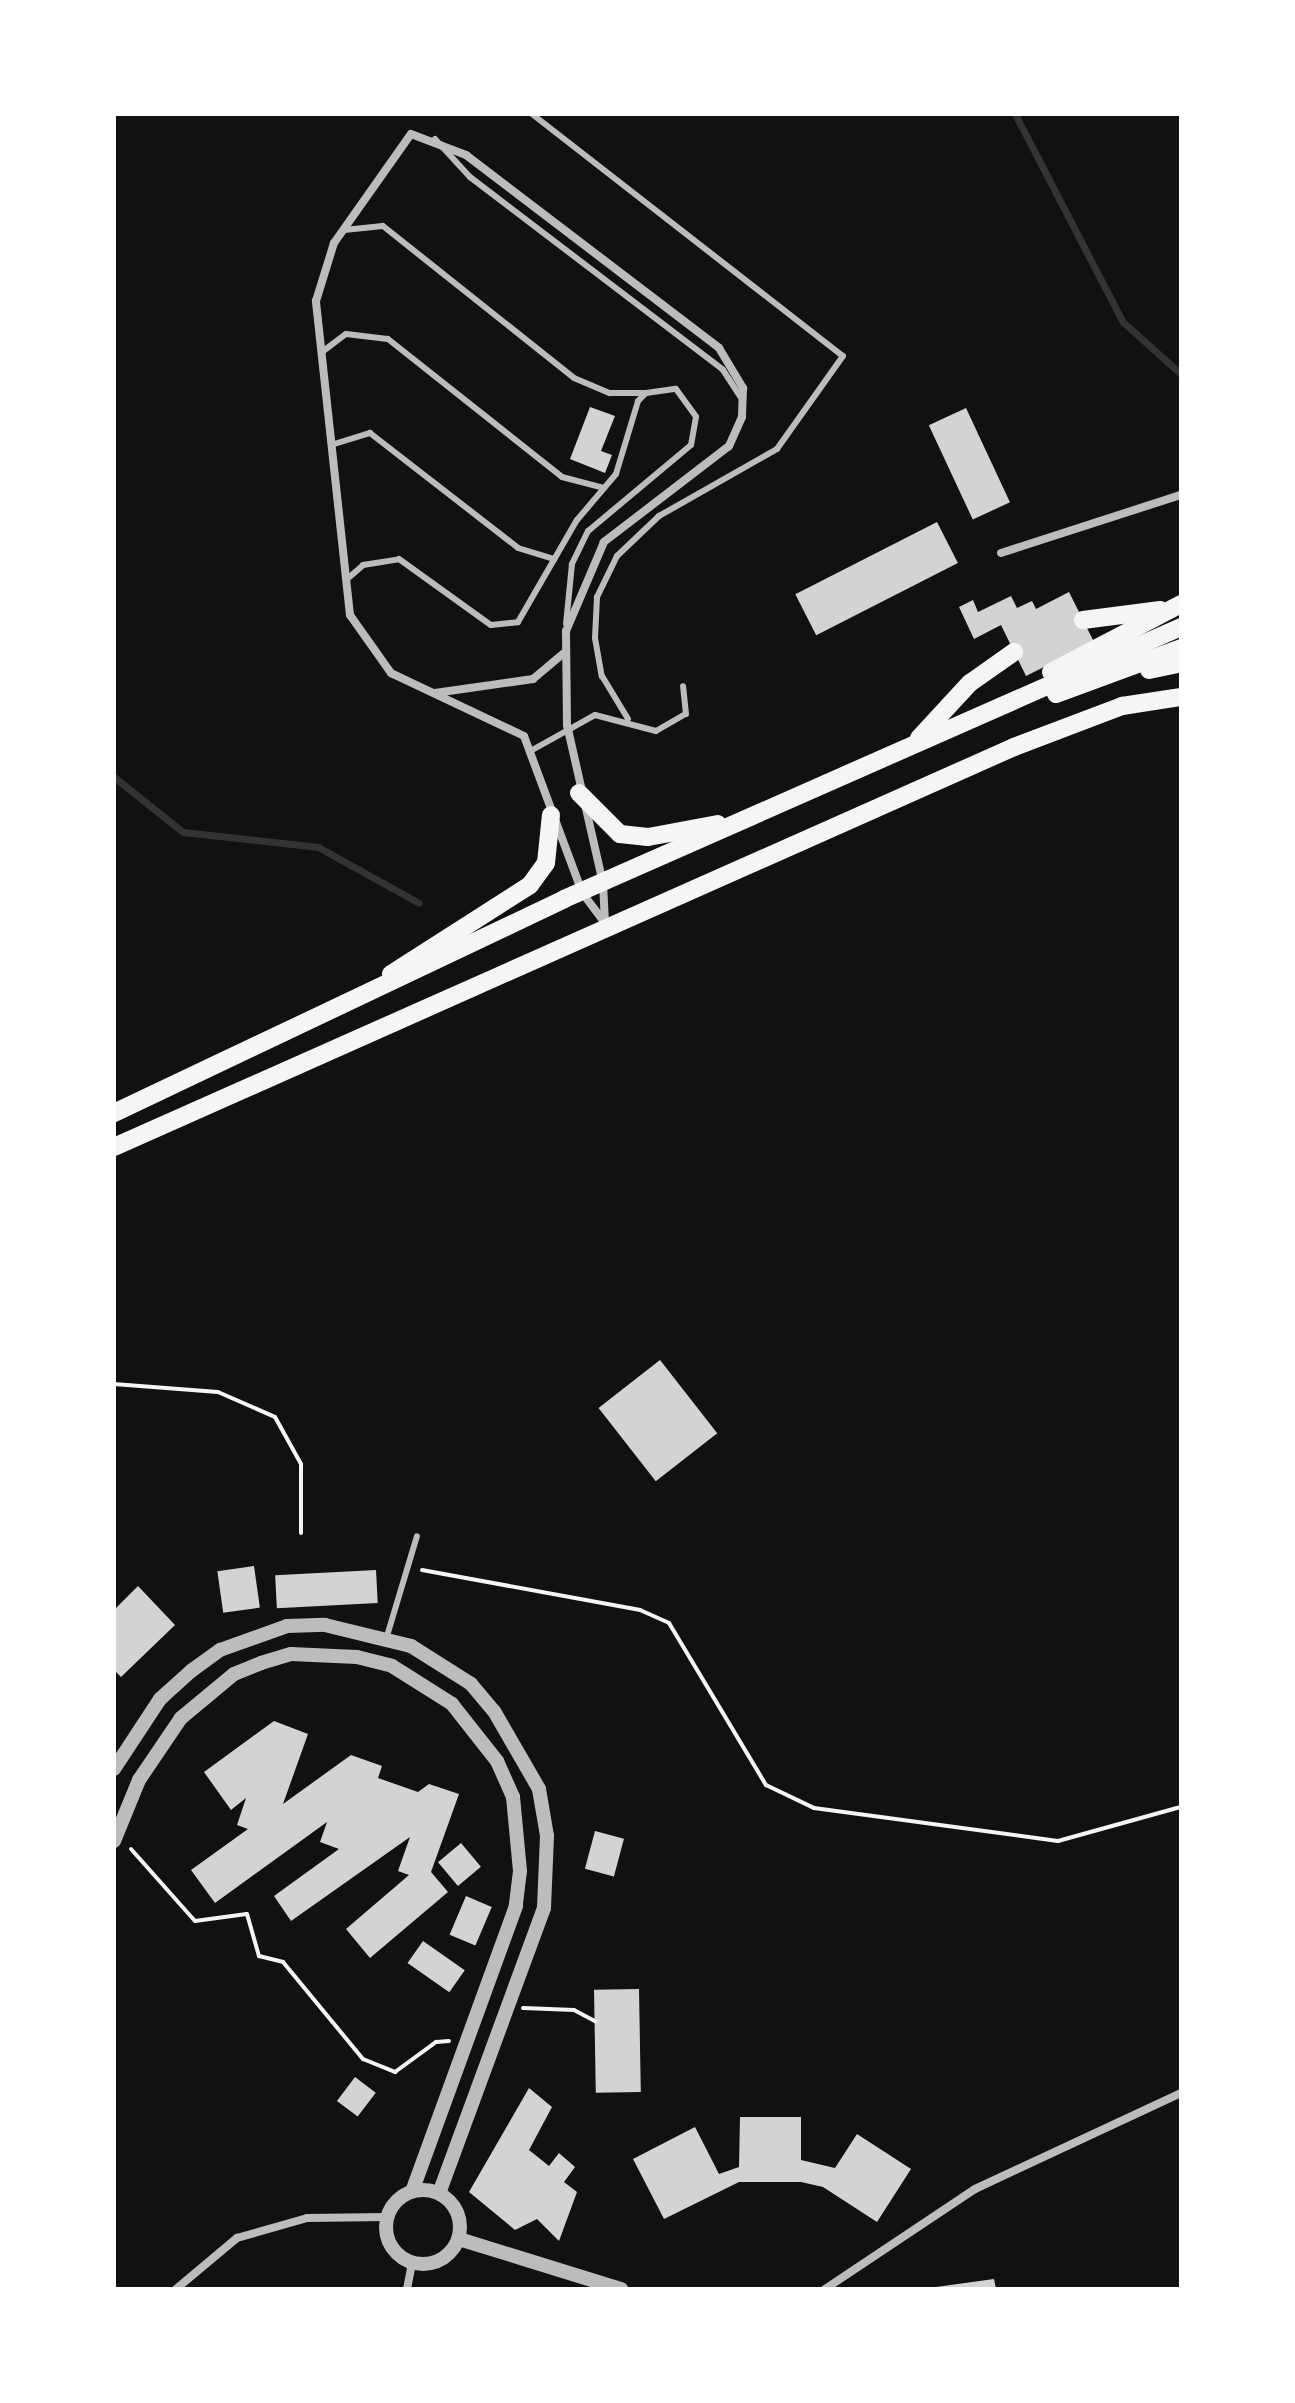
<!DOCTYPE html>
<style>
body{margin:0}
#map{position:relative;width:1295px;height:2403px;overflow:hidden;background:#111;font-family:"DM Sans",sans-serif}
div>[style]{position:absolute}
.stream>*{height:7px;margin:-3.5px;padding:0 3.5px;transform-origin:3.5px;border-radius:3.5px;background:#333}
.building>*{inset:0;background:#d3d3d3;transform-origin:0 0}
.path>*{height:4px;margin:-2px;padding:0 2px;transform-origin:2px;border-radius:2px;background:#f5f5f5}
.service>*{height:6px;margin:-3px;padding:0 3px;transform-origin:3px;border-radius:3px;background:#bcbcbc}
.minor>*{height:8px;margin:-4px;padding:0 4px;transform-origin:4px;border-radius:4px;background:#bcbcbc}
.tertiary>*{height:14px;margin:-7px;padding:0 7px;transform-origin:7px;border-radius:7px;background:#bcbcbc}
.tertiary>.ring{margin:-7px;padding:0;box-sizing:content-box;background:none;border:14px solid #bcbcbc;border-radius:50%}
.primary>*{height:18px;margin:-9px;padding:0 9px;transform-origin:9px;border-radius:9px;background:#f5f5f5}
span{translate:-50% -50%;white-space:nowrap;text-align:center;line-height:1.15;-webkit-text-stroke:6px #fff;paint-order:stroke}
.frame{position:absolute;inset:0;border:116px solid #fff;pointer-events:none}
</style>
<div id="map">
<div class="stream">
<div style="left:1015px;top:114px;width:234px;rotate:62.6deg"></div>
<div style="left:1123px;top:322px;width:78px;rotate:41.9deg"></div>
<div style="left:114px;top:777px;width:88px;rotate:38.6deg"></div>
<div style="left:183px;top:832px;width:136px;rotate:6.3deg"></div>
<div style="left:318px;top:847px;width:115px;rotate:29deg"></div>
</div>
<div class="building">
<div style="clip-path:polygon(590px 407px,615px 416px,601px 451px,612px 455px,605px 473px,570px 459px)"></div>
<div style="left:966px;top:408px;width:104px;height:41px;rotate:65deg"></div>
<div style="left:937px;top:522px;width:46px;height:159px;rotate:63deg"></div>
<div style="clip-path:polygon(1069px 592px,1094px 642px,1026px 676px,1001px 625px,974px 639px,959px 607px,973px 600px,978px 612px,1011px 596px,1017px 608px,1032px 601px,1036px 609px)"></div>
<div style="left:660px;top:1360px;width:93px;height:78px;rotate:52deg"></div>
<div style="left:254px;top:1566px;width:42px;height:37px;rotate:82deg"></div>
<div style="left:376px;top:1570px;width:33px;height:101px;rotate:87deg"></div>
<div style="clip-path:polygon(138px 1586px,175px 1625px,121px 1677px,114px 1670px,114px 1610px)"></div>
<div style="clip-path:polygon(274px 1721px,308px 1734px,283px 1804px,351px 1755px,382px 1766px,378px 1778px,418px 1792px,429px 1784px,459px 1794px,431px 1872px,448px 1892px,370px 1958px,346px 1929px,409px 1875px,398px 1871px,410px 1837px,291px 1921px,274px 1896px,339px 1849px,320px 1842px,327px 1822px,215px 1903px,191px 1870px,248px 1829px,237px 1825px,246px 1798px,231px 1810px,204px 1772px)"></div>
<div style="left:595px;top:1831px;width:30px;height:39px;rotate:15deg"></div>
<div style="left:461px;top:1843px;width:31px;height:30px;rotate:50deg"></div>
<div style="left:466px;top:1896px;width:28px;height:42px;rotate:23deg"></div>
<div style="left:423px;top:1941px;width:51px;height:27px;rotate:35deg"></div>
<div style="left:639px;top:1989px;width:103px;height:45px;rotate:89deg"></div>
<div style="left:355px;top:2077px;width:26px;height:30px;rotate:37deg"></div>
<div style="clip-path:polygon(529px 2088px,552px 2107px,529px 2150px,549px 2166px,559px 2153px,575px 2167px,564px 2182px,577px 2192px,559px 2241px,537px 2219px,515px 2230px,469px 2192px)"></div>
<div style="clip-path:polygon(740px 2117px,801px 2117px,801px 2160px,835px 2168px,857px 2134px,911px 2169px,877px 2222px,823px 2187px,801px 2182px,739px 2182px,664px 2219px,633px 2159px,695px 2127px,719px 2174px,739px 2167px)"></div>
<div style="clip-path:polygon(994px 2279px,996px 2289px,937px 2289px,936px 2287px)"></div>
</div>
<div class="path">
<div style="left:114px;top:1384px;width:104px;rotate:4.4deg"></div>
<div style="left:218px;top:1392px;width:62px;rotate:23.7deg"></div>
<div style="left:275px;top:1417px;width:54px;rotate:61deg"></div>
<div style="left:301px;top:1464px;width:69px;rotate:90deg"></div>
<div style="left:422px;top:1570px;width:222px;rotate:10.4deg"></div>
<div style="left:640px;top:1610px;width:32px;rotate:24deg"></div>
<div style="left:669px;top:1623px;width:189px;rotate:59.1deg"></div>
<div style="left:766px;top:1785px;width:53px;rotate:25.6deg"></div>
<div style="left:814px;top:1808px;width:246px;rotate:7.7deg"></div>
<div style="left:1058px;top:1841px;width:128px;rotate:-15.5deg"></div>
<div style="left:131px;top:1849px;width:96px;rotate:48.4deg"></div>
<div style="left:195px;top:1921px;width:52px;rotate:-7.7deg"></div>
<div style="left:247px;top:1914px;width:44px;rotate:74.1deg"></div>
<div style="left:259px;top:1956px;width:25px;rotate:14deg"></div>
<div style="left:283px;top:1962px;width:126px;rotate:50.5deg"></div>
<div style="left:363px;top:2059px;width:35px;rotate:22deg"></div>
<div style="left:395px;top:2072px;width:51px;rotate:-36.2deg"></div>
<div style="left:436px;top:2042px;width:13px;rotate:-4deg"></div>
<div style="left:523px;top:2008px;width:51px;rotate:2.2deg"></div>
<div style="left:574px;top:2010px;width:24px;rotate:28deg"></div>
</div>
<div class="service">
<div style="left:532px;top:114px;width:394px;rotate:37.9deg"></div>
<div style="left:843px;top:356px;width:114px;rotate:125.4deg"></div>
<div style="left:777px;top:449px;width:136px;rotate:150.4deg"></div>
<div style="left:659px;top:516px;width:58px;rotate:136.4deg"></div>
<div style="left:617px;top:556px;width:46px;rotate:116deg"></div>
<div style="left:597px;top:597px;width:41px;rotate:92.8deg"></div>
<div style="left:595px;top:638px;width:39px;rotate:80deg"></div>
<div style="left:602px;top:676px;width:50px;rotate:58.8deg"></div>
<div style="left:435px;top:139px;width:52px;rotate:47.4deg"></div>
<div style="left:470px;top:177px;width:318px;rotate:37.3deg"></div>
<div style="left:723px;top:370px;width:35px;rotate:57deg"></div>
<div style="left:344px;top:230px;width:39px;rotate:-6deg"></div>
<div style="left:383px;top:226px;width:244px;rotate:38.5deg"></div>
<div style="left:574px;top:378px;width:39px;rotate:23deg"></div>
<div style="left:610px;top:393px;width:36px"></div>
<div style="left:322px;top:352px;width:30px;rotate:-37deg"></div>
<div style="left:346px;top:334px;width:42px;rotate:6.8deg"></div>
<div style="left:388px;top:339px;width:222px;rotate:38.4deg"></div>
<div style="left:562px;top:477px;width:43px;rotate:14.7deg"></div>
<div style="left:331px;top:445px;width:41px;rotate:-17.1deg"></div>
<div style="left:370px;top:433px;width:187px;rotate:37.8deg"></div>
<div style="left:518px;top:548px;width:38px;rotate:17deg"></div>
<div style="left:346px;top:580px;width:23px;rotate:-41deg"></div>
<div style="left:363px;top:565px;width:36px;rotate:-9deg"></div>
<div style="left:399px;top:559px;width:113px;rotate:35.7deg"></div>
<div style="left:491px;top:625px;width:27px;rotate:-6deg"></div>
<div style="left:518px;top:622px;width:118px;rotate:-60deg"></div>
<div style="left:577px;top:520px;width:60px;rotate:-49.7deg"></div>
<div style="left:616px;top:474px;width:76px;rotate:-73.2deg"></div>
<div style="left:638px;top:401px;width:11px;rotate:-45deg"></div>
<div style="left:646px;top:393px;width:30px;rotate:-8deg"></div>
<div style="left:676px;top:389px;width:34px;rotate:54deg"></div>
<div style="left:696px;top:417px;width:28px;rotate:100deg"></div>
<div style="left:691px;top:445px;width:134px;rotate:140.1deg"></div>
<div style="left:588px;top:531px;width:37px;rotate:116deg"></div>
<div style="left:572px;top:564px;width:60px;rotate:95.7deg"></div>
<div style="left:534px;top:749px;width:70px;rotate:-29.1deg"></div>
<div style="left:595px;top:715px;width:63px;rotate:14.7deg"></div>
<div style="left:656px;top:731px;width:34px;rotate:-30deg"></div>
<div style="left:686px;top:714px;width:28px;rotate:-96deg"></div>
<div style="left:387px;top:1636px;width:104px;rotate:-73.3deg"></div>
</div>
<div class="minor">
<div style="left:411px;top:134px;width:59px;rotate:20.9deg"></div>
<div style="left:466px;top:155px;width:318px;rotate:37.3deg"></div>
<div style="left:719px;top:348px;width:47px;rotate:59deg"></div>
<div style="left:743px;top:388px;width:29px;rotate:92deg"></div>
<div style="left:742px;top:417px;width:32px;rotate:114deg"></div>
<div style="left:729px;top:446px;width:158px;rotate:142.5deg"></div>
<div style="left:604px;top:542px;width:97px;rotate:113.1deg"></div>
<div style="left:566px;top:631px;width:94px;rotate:89.4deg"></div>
<div style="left:567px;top:725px;width:162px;rotate:77.2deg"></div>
<div style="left:603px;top:883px;width:40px;rotate:87.1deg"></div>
<div style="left:605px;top:923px;width:39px;rotate:-127deg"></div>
<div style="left:582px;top:892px;width:166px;rotate:-110.4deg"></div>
<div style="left:524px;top:736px;width:147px;rotate:-154.7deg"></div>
<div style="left:391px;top:673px;width:71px;rotate:-125.3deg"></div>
<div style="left:350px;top:615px;width:316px;rotate:-96.2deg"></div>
<div style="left:316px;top:301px;width:61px;rotate:-72.8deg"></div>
<div style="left:334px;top:243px;width:133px;rotate:-54.8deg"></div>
<div style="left:1001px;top:553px;width:189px;rotate:-17.9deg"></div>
<div style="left:435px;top:693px;width:99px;rotate:-8.1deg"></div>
<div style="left:533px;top:679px;width:40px;rotate:-40deg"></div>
<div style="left:176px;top:2289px;width:80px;rotate:-39.9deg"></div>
<div style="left:237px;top:2238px;width:73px;rotate:-15.9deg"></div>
<div style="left:307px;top:2218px;width:80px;rotate:-0.7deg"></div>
<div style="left:407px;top:2289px;width:26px;rotate:-79deg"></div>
<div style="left:825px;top:2289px;width:180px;rotate:-33.7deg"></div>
<div style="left:975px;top:2189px;width:227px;rotate:-25deg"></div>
</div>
<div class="tertiary">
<div style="left:114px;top:1769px;width:84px;rotate:-56.7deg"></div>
<div style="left:160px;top:1699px;width:42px;rotate:-42.1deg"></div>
<div style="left:191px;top:1671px;width:36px;rotate:-36deg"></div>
<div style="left:220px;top:1650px;width:71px;rotate:-19.7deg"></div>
<div style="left:287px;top:1626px;width:38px;rotate:-2deg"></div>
<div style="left:325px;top:1625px;width:89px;rotate:13.7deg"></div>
<div style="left:411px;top:1646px;width:71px;rotate:32.3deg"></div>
<div style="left:471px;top:1684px;width:35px;rotate:50deg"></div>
<div style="left:494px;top:1711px;width:90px;rotate:60deg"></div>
<div style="left:539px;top:1789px;width:48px;rotate:80.3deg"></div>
<div style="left:547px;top:1836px;width:72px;rotate:92.4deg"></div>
<div style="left:544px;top:1908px;width:304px;rotate:110.2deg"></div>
<div style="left:114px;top:1841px;width:66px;rotate:-67.7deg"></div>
<div style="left:139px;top:1780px;width:75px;rotate:-55.9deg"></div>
<div style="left:181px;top:1718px;width:69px;rotate:-39.7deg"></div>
<div style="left:234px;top:1674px;width:29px;rotate:-22deg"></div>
<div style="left:261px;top:1663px;width:31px;rotate:-17deg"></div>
<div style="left:291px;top:1654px;width:66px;rotate:2.6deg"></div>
<div style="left:357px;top:1657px;width:36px;rotate:14deg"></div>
<div style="left:392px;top:1666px;width:71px;rotate:32.3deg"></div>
<div style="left:452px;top:1704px;width:73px;rotate:51.7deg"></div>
<div style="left:497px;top:1761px;width:39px;rotate:66deg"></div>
<div style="left:513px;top:1797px;width:74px;rotate:84.6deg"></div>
<div style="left:520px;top:1871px;width:35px;rotate:97deg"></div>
<div style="left:516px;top:1906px;width:303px;rotate:110deg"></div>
<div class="ring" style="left:386px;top:2190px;width:60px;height:60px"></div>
<div style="left:459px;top:2239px;width:170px;rotate:17.2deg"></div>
</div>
<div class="primary">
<div style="left:1083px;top:620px;width:78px;rotate:-7.4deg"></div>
<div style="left:1149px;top:670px;width:33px;rotate:-12deg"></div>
<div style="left:1051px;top:672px;width:147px;rotate:-27.6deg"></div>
<div style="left:1056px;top:694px;width:133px;rotate:-20.2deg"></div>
<div style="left:919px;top:738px;width:75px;rotate:-47.2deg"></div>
<div style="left:970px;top:683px;width:54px;rotate:-35.2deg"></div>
<div style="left:579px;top:793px;width:58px;rotate:45deg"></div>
<div style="left:620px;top:834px;width:28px;rotate:6deg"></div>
<div style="left:648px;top:837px;width:71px;rotate:-10.5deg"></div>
<div style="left:391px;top:974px;width:165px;rotate:-32.6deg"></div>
<div style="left:530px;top:885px;width:27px;rotate:-54deg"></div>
<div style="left:546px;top:863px;width:48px;rotate:-84.1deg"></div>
<div style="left:114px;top:1113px;width:498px;rotate:-25.4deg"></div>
<div style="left:564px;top:899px;width:674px;rotate:-23.79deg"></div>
<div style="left:114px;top:1147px;width:985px;rotate:-23.96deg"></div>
<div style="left:1014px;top:747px;width:116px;rotate:-20.8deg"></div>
<div style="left:1122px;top:706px;width:60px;rotate:-8.7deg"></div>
</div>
<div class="frame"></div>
</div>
